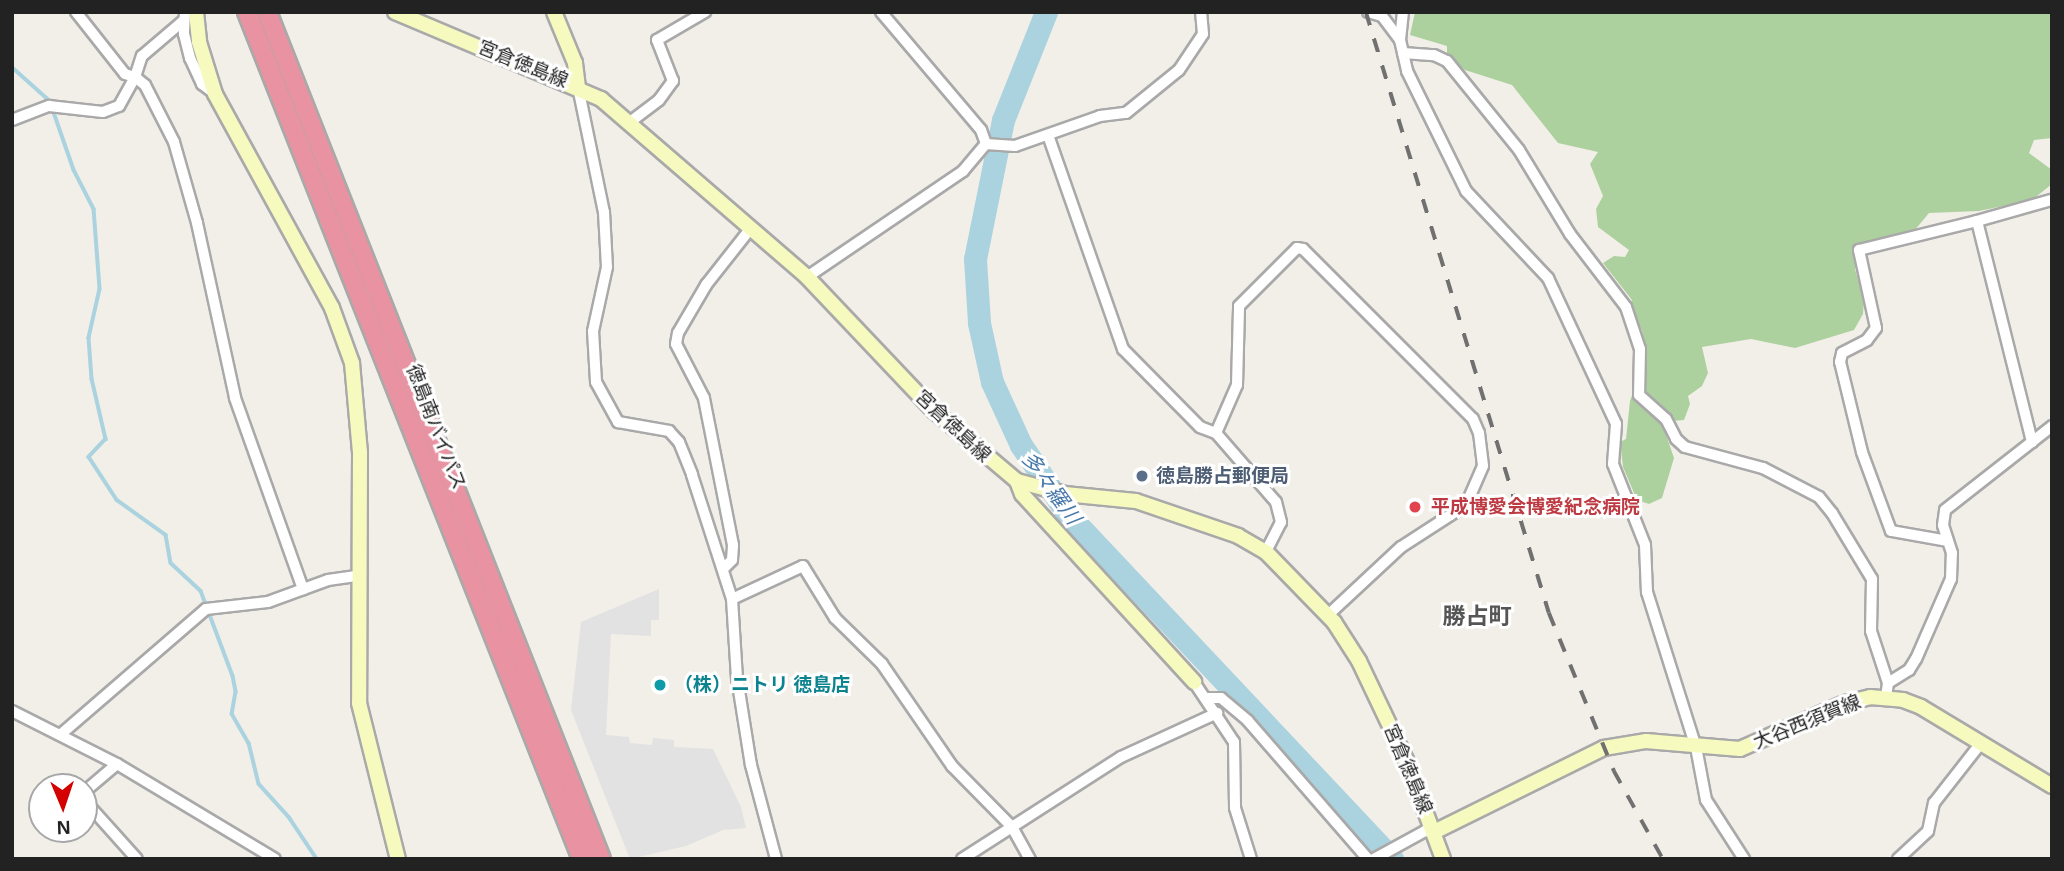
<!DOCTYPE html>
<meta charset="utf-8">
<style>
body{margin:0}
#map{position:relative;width:2064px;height:871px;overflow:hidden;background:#f2efe9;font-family:Helvetica,"Noto Sans JP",sans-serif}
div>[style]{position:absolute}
.forest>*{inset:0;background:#add19e}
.parking>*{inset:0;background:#e2e2e2}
.stream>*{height:3.5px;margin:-1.75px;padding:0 1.75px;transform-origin:1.75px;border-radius:1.75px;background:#aad3df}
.river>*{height:23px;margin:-11.5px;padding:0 11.5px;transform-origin:11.5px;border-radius:11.5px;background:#aad3df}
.roads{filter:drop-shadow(2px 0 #a9a9a9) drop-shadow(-2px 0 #a9a9a9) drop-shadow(0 2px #a9a9a9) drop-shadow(0 -2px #a9a9a9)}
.street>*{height:10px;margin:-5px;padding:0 5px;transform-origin:5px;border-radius:5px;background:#fff}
.secondary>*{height:14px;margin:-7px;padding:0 7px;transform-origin:7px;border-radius:7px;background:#f7fabf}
.highway>*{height:18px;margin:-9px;padding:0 9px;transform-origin:9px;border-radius:9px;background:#e892a2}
.rail>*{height:3.5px;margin-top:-1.75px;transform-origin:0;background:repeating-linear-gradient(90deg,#707070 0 14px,transparent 0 28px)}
.dots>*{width:19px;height:19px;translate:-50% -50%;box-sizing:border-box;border:4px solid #fff;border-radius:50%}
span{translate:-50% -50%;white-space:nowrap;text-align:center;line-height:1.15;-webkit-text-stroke:6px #fff;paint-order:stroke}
.street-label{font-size:19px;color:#222}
.service-label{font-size:19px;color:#4e5e75;font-weight:700}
.left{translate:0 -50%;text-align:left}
.health-label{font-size:19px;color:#be3a42;font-weight:700}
.culture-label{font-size:19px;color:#0d838f;font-weight:700}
.water-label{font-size:21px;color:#4a7aab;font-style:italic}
.quarter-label{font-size:23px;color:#555;font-weight:700}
.frame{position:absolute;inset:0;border:14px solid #222;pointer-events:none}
.north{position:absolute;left:28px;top:773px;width:70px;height:70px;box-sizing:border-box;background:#fff;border:2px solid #a7a7a7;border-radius:50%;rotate:178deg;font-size:19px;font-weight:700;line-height:28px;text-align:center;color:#222}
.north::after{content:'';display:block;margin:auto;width:24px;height:32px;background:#d40000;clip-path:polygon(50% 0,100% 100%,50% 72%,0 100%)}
</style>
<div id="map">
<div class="forest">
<div style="clip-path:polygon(1415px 12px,2052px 12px,2052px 138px,2034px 140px,2029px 153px,2052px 170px,2052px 184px,2032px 200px,1979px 211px,1929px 213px,1914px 231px,1865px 243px,1856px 254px,1855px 269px,1864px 300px,1863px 314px,1854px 330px,1795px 348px,1751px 339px,1702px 347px,1708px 373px,1702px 386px,1688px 396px,1690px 404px,1684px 420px,1672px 421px,1664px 429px,1674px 458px,1662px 498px,1649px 504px,1637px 500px,1623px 467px,1620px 442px,1626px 439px,1630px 401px,1646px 355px,1642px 330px,1630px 313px,1632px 300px,1603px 263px,1614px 256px,1625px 257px,1629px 250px,1598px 227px,1596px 209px,1603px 196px,1590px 164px,1598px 152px,1558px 143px,1512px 85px,1465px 70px,1447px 56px,1447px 46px,1410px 35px)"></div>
</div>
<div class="parking">
<div style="clip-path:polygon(659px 589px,659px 620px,651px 620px,651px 636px,611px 634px,606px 735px,629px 737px,630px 743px,652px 745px,653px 738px,674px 740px,674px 747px,713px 749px,741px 807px,746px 828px,723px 830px,686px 846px,630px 859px,571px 710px,581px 622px)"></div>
</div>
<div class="stream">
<div style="left:12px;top:67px;width:51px;rotate:41.8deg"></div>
<div style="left:50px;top:101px;width:73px;rotate:70.8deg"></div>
<div style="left:74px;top:170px;width:44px;rotate:62.9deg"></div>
<div style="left:94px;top:209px;width:80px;rotate:85.7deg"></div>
<div style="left:100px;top:289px;width:50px;rotate:102.7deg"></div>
<div style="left:89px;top:338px;width:41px;rotate:85.8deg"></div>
<div style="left:92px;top:379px;width:62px;rotate:76.9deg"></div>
<div style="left:106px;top:439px;width:25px;rotate:133deg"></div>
<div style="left:89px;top:457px;width:51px;rotate:56.9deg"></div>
<div style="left:117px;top:500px;width:60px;rotate:35.5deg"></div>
<div style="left:166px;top:535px;width:28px;rotate:80deg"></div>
<div style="left:171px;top:563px;width:41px;rotate:43deg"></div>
<div style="left:201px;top:591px;width:91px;rotate:69.4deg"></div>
<div style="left:233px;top:676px;width:16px;rotate:79deg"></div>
<div style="left:236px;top:692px;width:22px;rotate:100deg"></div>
<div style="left:232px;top:714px;width:34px;rotate:60deg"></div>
<div style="left:249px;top:743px;width:42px;rotate:76.3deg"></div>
<div style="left:259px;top:784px;width:45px;rotate:47.7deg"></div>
<div style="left:289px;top:817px;width:50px;rotate:56.3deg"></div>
</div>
<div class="river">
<div style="left:1046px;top:12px;width:116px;rotate:111.7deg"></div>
<div style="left:1003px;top:120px;width:142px;rotate:101.4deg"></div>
<div style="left:975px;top:259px;width:64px;rotate:86.4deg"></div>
<div style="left:979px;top:323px;width:60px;rotate:77.6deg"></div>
<div style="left:992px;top:382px;width:69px;rotate:65.3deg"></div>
<div style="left:1021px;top:445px;width:87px;rotate:55.8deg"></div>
<div style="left:1070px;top:517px;width:470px;rotate:46.7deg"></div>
</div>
<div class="roads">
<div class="street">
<div style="left:76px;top:12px;width:79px;rotate:51.7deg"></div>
<div style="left:125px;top:74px;width:10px;rotate:17deg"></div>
<div style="left:135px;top:77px;width:22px;rotate:-72deg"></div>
<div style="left:142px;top:56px;width:54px;rotate:-40.5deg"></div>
<div style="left:185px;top:12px;width:22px;rotate:93deg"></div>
<div style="left:184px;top:34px;width:25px;rotate:76deg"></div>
<div style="left:190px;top:58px;width:29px;rotate:65deg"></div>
<div style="left:202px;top:84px;width:15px;rotate:37deg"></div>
<div style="left:881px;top:12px;width:155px;rotate:49.7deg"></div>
<div style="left:981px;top:130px;width:15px;rotate:70deg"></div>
<div style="left:1368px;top:12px;width:15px;rotate:16deg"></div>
<div style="left:1382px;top:16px;width:30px;rotate:53deg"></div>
<div style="left:1400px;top:40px;width:32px;rotate:77deg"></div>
<div style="left:1407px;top:71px;width:134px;rotate:63.8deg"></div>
<div style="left:1466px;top:191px;width:120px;rotate:46.7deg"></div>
<div style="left:1548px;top:278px;width:161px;rotate:65deg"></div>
<div style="left:1616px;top:424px;width:40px;rotate:94.3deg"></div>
<div style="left:1613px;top:464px;width:87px;rotate:68.4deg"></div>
<div style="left:1645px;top:545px;width:47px;rotate:87.6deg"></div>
<div style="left:1647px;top:592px;width:163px;rotate:72.5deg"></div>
<div style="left:1696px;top:747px;width:54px;rotate:79.3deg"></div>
<div style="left:1706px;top:800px;width:70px;rotate:57.2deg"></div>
<div style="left:1400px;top:40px;width:28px;rotate:-84deg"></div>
<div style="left:1403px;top:53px;width:31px;rotate:4deg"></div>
<div style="left:1434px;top:55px;width:14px;rotate:25deg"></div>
<div style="left:1447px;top:61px;width:114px;rotate:51deg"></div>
<div style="left:1519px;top:150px;width:98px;rotate:58.7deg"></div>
<div style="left:1570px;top:234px;width:92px;rotate:52.5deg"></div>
<div style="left:1626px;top:307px;width:44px;rotate:71.6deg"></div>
<div style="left:1640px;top:349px;width:46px;rotate:91.2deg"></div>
<div style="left:1639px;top:395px;width:36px;rotate:42deg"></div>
<div style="left:1666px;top:419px;width:22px;rotate:63deg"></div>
<div style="left:1676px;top:439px;width:12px;rotate:42deg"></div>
<div style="left:1685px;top:447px;width:81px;rotate:15.1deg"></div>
<div style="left:1763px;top:468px;width:63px;rotate:27.4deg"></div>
<div style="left:1819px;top:497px;width:21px;rotate:51deg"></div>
<div style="left:1832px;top:513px;width:77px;rotate:58.8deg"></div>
<div style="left:1872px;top:579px;width:52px;rotate:91.1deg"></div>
<div style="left:1871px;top:631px;width:55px;rotate:71.9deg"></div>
<div style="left:1888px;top:683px;width:14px;rotate:98deg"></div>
<div style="left:578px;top:87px;width:128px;rotate:78.3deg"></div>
<div style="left:604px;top:212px;width:55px;rotate:86.9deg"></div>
<div style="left:607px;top:267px;width:66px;rotate:102.3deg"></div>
<div style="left:593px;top:331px;width:51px;rotate:86.6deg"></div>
<div style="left:596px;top:382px;width:46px;rotate:61.2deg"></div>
<div style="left:618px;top:422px;width:52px;rotate:10deg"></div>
<div style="left:669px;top:431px;width:15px;rotate:48deg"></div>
<div style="left:679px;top:442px;width:35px;rotate:68deg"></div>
<div style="left:692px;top:475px;width:130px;rotate:72.1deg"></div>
<div style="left:732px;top:599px;width:79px;rotate:86.4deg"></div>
<div style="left:737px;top:678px;width:88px;rotate:80.9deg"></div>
<div style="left:751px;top:765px;width:97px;rotate:75.1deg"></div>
<div style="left:12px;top:120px;width:40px;rotate:-21deg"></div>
<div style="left:49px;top:106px;width:54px;rotate:6.3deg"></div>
<div style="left:103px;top:112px;width:17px;rotate:-21deg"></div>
<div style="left:119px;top:106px;width:33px;rotate:-61deg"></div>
<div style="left:135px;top:77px;width:13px;rotate:39deg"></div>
<div style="left:145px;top:85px;width:64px;rotate:63deg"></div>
<div style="left:174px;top:142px;width:84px;rotate:74.1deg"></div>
<div style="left:197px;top:223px;width:179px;rotate:77.7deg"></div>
<div style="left:235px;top:398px;width:203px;rotate:70.4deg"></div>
<div style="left:630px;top:122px;width:36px;rotate:-37deg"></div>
<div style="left:659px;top:100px;width:24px;rotate:-54deg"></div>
<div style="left:673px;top:81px;width:44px;rotate:-111.3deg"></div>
<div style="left:657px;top:40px;width:56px;rotate:-30.3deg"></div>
<div style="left:1048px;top:135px;width:227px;rotate:70.7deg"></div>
<div style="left:1123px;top:349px;width:110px;rotate:45.4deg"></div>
<div style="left:1200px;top:427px;width:17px;rotate:21deg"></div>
<div style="left:1216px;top:433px;width:91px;rotate:49deg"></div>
<div style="left:1276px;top:502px;width:21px;rotate:76deg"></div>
<div style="left:1281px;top:522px;width:34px;rotate:117deg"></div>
<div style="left:1977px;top:221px;width:77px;rotate:-15.8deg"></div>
<div style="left:807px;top:277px;width:189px;rotate:-34.2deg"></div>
<div style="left:963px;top:171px;width:35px;rotate:-50deg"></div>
<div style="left:986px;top:144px;width:29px;rotate:4deg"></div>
<div style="left:1015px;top:146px;width:90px;rotate:-19.4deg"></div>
<div style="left:1100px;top:116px;width:26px;rotate:-7deg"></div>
<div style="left:1126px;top:113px;width:68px;rotate:-39.1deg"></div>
<div style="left:1179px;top:70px;width:43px;rotate:-56.3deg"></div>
<div style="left:1203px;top:34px;width:22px;rotate:-95deg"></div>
<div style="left:1216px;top:433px;width:52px;rotate:-66.4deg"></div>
<div style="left:1237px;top:385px;width:79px;rotate:-88.5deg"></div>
<div style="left:1239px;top:306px;width:82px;rotate:-45deg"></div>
<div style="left:1297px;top:248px;width:6px;rotate:9deg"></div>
<div style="left:1303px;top:249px;width:240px;rotate:45deg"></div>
<div style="left:1473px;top:419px;width:15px;rotate:67deg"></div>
<div style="left:1479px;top:433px;width:33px;rotate:83deg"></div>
<div style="left:1483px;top:466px;width:43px;rotate:113.6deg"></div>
<div style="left:1466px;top:505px;width:77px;rotate:147.1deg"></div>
<div style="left:1401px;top:547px;width:100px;rotate:137deg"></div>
<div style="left:1948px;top:541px;width:58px;rotate:-170deg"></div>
<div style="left:1891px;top:531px;width:84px;rotate:-110.2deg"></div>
<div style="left:1862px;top:452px;width:93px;rotate:-103.7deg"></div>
<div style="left:1840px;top:362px;width:9px;rotate:-77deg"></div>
<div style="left:1842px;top:353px;width:28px;rotate:-27deg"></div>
<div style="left:1867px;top:340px;width:15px;rotate:-53deg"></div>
<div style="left:1876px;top:328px;width:80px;rotate:-102.3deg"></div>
<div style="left:1859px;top:250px;width:122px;rotate:-13.8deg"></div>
<div style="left:1977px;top:221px;width:228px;rotate:76deg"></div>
<div style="left:724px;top:568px;width:11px;rotate:-45deg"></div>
<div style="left:732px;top:560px;width:15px;rotate:-86deg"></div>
<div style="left:733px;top:545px;width:150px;rotate:-101.2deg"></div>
<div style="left:704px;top:398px;width:61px;rotate:-117.4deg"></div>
<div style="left:676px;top:344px;width:11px;rotate:-80deg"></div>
<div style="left:678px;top:333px;width:56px;rotate:-59.7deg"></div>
<div style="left:706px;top:285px;width:73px;rotate:-51.7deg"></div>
<div style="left:732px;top:599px;width:78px;rotate:-24.9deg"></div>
<div style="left:803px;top:566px;width:61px;rotate:58.4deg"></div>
<div style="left:835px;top:618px;width:66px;rotate:44.4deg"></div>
<div style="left:882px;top:664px;width:124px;rotate:55.5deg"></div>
<div style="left:952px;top:766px;width:86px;rotate:45.5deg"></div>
<div style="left:1012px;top:827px;width:37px;rotate:61deg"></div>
<div style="left:1194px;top:682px;width:72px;rotate:56.3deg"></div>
<div style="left:1234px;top:742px;width:66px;rotate:89.1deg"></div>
<div style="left:1235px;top:808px;width:53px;rotate:72.6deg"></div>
<div style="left:1888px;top:683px;width:25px;rotate:-32deg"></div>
<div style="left:1909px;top:670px;width:13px;rotate:-58deg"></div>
<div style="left:1916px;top:659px;width:87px;rotate:-66.4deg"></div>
<div style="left:1951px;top:579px;width:26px;rotate:-88deg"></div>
<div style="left:1952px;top:553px;width:29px;rotate:-108deg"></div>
<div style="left:1943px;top:525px;width:15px;rotate:-82deg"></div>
<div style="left:1945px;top:510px;width:136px;rotate:-38.1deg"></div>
<div style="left:1205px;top:698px;width:16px"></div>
<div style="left:1221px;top:698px;width:35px;rotate:40deg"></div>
<div style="left:1248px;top:721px;width:183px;rotate:49deg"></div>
<div style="left:12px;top:711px;width:118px;rotate:26.8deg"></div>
<div style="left:117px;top:764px;width:184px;rotate:31deg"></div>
<div style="left:60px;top:735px;width:193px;rotate:-40.8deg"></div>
<div style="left:206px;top:609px;width:62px;rotate:-6.4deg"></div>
<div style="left:268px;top:602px;width:64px;rotate:-20.1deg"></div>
<div style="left:328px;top:580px;width:30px;rotate:-8deg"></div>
<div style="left:84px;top:792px;width:43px;rotate:-40.3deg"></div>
<div style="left:84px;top:800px;width:79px;rotate:48.1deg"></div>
<div style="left:962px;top:859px;width:189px;rotate:-32.7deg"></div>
<div style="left:1121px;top:757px;width:106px;rotate:-24.6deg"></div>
<div style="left:1374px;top:859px;width:58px;rotate:-28.8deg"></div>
<div style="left:1425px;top:831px;width:9px;rotate:6deg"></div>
<div style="left:1898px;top:859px;width:41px;rotate:-43deg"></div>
<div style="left:1928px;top:831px;width:29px;rotate:-78deg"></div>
<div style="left:1934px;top:803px;width:76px;rotate:-51.9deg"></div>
</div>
<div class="secondary">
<div style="left:196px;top:12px;width:30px;rotate:84deg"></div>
<div style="left:199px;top:42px;width:54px;rotate:72.9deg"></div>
<div style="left:215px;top:94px;width:244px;rotate:61.3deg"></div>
<div style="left:332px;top:308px;width:59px;rotate:70deg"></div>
<div style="left:352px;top:363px;width:89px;rotate:84.9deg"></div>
<div style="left:360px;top:452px;width:251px;rotate:90.2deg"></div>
<div style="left:359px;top:703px;width:161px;rotate:76deg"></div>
<div style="left:395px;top:12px;width:224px;rotate:22.9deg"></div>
<div style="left:601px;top:99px;width:272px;rotate:40.8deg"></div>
<div style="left:807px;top:277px;width:183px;rotate:46.5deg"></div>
<div style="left:933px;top:410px;width:110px;rotate:40.2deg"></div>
<div style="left:1017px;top:481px;width:50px;rotate:15.2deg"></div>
<div style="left:1065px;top:494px;width:71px;rotate:5.6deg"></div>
<div style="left:1136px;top:501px;width:108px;rotate:18.9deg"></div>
<div style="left:1238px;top:536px;width:32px;rotate:30deg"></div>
<div style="left:1266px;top:552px;width:98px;rotate:45.8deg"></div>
<div style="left:1334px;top:622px;width:46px;rotate:57.3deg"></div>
<div style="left:1359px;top:661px;width:110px;rotate:64.6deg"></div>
<div style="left:1406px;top:760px;width:106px;rotate:69.5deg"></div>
<div style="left:554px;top:12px;width:55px;rotate:67.6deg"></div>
<div style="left:575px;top:63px;width:24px;rotate:83deg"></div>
<div style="left:1017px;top:481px;width:14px;rotate:69deg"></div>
<div style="left:1022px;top:494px;width:255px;rotate:47.5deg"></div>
<div style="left:1434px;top:832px;width:190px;rotate:-26.3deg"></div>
<div style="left:1604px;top:748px;width:43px;rotate:-9.5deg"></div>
<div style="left:1646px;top:741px;width:94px;rotate:4.9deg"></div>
<div style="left:1740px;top:749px;width:115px;rotate:-23.7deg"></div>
<div style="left:1845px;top:703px;width:26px;rotate:-13deg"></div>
<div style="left:1870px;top:697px;width:33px;rotate:5deg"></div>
<div style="left:1903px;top:700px;width:19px;rotate:21deg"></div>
<div style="left:1921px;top:707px;width:153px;rotate:31.1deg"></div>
</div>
<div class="highway">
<div style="left:247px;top:12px;width:911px;rotate:68.42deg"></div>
<div style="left:267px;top:12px;width:910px;rotate:68.48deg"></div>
</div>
</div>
<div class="rail">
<div style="left:1366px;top:12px;width:628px;rotate:73.06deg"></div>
<div style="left:1549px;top:613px;width:171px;rotate:67.6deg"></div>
<div style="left:1614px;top:771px;width:101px;rotate:60.9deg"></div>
</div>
<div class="dots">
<div style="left:1142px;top:476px;background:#5c6f8a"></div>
<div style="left:1415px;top:507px;background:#e0444e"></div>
<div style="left:660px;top:685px;background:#0f9aa8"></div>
</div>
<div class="street-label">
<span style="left:523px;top:64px;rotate:22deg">宮倉徳島線</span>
<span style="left:953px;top:426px;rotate:43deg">宮倉徳島線</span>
<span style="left:436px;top:427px;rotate:69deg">徳島南バイパス</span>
<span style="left:1807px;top:722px;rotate:-22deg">大谷西須賀線</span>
<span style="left:1408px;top:769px;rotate:67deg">宮倉徳島線</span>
</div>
<div class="service-label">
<span class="left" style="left:1156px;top:476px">徳島勝占郵便局</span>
</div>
<div class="health-label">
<span class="left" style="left:1431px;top:507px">平成博愛会博愛紀念病院</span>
</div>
<div class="culture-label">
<span class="left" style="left:674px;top:685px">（株）ニトリ 徳島店</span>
</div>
<div class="water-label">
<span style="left:1051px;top:488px;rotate:54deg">多々羅川</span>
</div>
<div class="quarter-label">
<span style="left:1477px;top:616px">勝占町</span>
</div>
<div class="frame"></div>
<div class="north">N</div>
</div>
